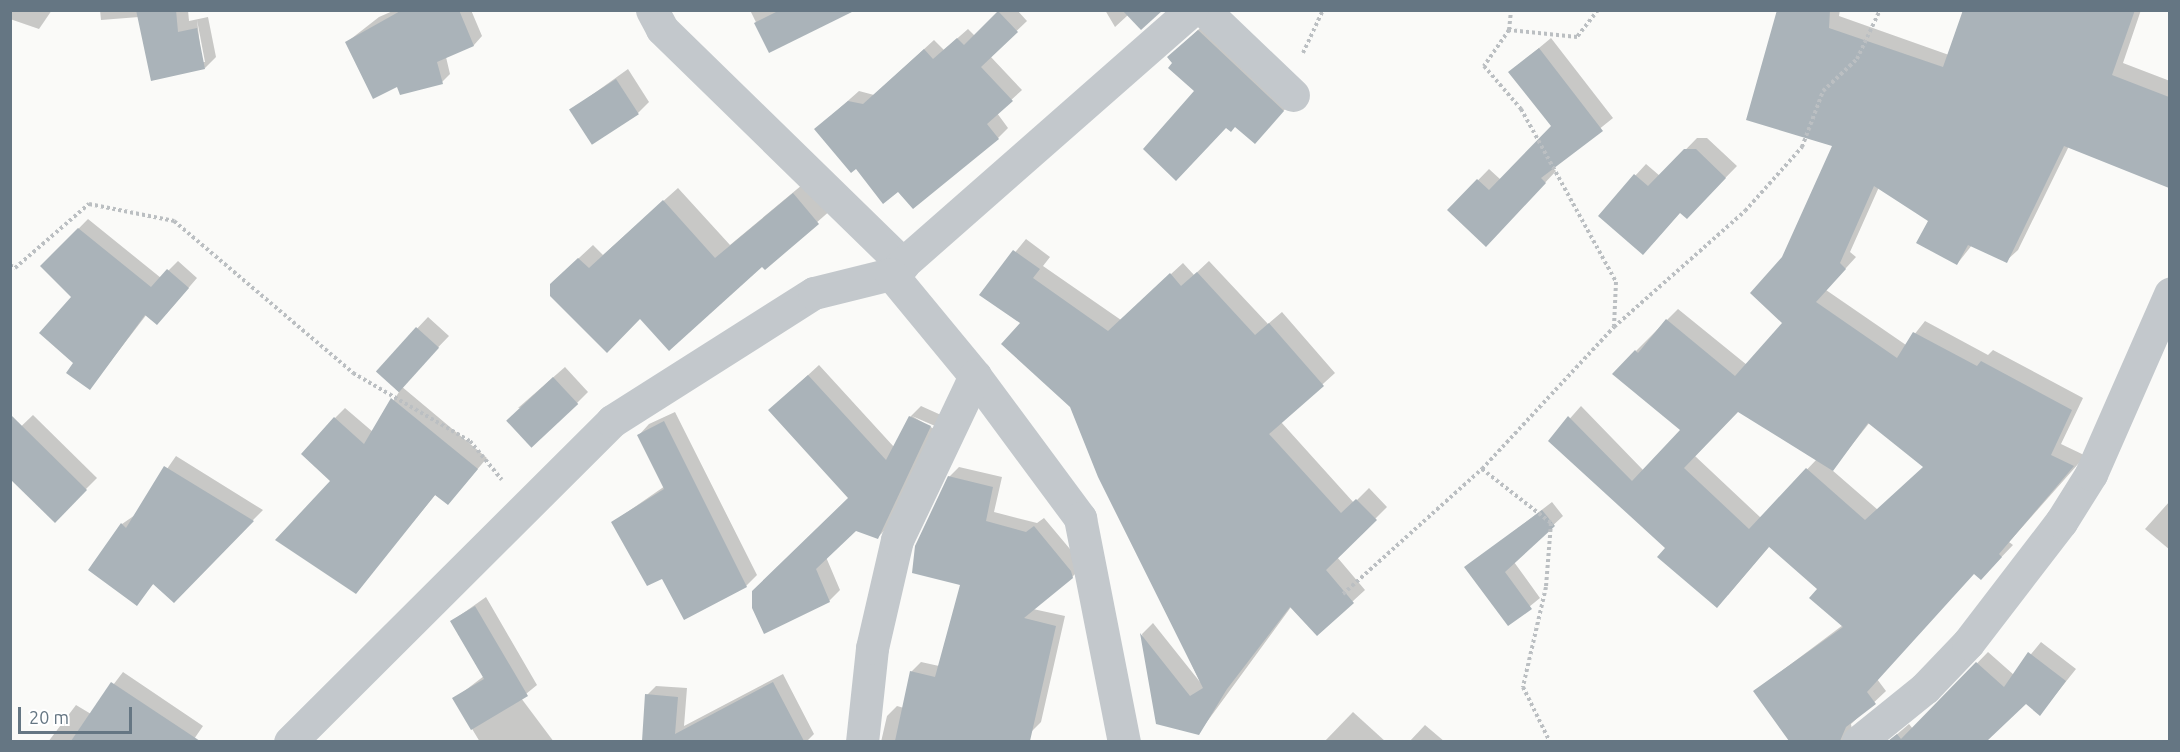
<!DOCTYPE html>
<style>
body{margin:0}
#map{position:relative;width:2180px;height:752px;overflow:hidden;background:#fafaf8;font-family:Ubuntu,sans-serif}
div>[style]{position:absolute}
.shadow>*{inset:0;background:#0003}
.building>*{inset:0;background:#aab3b9;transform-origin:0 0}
.path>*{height:4px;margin-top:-2px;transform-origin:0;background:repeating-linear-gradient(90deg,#bbbfc2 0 3px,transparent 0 6px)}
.minor>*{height:33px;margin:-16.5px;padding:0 16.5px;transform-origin:16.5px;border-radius:16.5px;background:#c3c8cc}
span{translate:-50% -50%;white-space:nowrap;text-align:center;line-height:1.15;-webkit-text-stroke:6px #fff;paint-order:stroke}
.frame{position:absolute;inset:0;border:12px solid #657683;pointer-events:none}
.scale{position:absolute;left:18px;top:707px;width:114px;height:27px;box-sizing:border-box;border:3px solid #657683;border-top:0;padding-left:8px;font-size:18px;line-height:21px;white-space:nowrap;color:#657683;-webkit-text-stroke:4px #fff;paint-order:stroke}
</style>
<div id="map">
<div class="shadow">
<div style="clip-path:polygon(10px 10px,52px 10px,39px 29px,10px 19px)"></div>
<div style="clip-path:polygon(evenodd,100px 10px,188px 10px,189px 21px,208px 17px,216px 57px,205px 68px,139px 17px,101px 20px,100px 10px,197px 20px,205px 62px,202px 62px,197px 20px)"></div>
<div style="clip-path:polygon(395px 10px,471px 10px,482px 36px,474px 45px,446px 57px,450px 74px,442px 82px,398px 85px,347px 42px,379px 17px)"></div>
<div style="clip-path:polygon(750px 10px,843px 10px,770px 51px)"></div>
<div style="clip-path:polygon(1000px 10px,1017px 10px,1027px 21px,990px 56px,1022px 90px,997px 113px,1008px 128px,998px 138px,898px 190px,856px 167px,816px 129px,859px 91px,874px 95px,934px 40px,944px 50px,968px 29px,975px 36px)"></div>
<div style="clip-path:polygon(1105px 10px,1161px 10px,1128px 15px,1115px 27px)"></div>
<div style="clip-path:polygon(evenodd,1779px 10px,1840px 10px,1839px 16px,1949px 55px,1965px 10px,2141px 10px,2123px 63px,2170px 81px,2170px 186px,2069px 146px,2018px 250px,2006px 261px,1972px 245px,1957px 264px,1930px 220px,1879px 187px,1850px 252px,1856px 257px,1826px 290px,1906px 345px,1925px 321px,1988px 355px,1993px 350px,2083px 398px,2061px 444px,2084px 455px,2079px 463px,2009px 542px,2013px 545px,1992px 567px,1975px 572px,1877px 679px,1886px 691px,1851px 724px,1854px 742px,1791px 742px,1755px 691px,1843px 625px,1819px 589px,1770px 545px,1728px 595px,1667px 548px,1550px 441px,1581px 406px,1644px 471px,1682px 430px,1636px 351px,1678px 309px,1747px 365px,1785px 323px,1784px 258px,1834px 146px,1748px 119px,1779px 10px,1739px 410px,1817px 459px,1761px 518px,1695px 456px,1739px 410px,1779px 10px,1870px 422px,1925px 466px,1878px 510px,1832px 470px,1870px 422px)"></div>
<div style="clip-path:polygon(1213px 16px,1298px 95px,1255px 142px,1197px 91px,1169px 57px)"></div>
<div style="clip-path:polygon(1551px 38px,1613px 118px,1552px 167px,1556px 171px,1497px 234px,1449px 210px,1489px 169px,1501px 180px,1553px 126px,1510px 72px)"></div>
<div style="clip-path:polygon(628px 69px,649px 102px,638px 113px,571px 110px)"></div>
<div style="clip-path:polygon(1697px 138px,1707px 138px,1737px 166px,1687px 217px,1681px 211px,1654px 242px,1635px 176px,1646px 164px,1660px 176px)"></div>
<div style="clip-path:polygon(808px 180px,832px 209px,765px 268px,762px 264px,641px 317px,566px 270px,593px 245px,603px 255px,678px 188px,730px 245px)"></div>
<div style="clip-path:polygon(88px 219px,161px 278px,178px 261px,197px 278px,166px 314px,147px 314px,90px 388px,75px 363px,73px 297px,42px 266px)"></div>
<div style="clip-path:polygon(1026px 239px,1050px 257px,1043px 266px,1121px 320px,1183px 263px,1194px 275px,1209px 261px,1268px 324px,1282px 312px,1335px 373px,1281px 422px,1354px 503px,1369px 488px,1387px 507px,1337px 557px,1365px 590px,1317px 634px,1291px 607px,1198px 734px,1157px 723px,1142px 634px,1153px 623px,1200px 682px,1071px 406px,1022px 323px,981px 294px)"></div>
<div style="clip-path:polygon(428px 317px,449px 336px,401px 386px,487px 458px,458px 492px,436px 494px,355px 592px,333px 481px,335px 418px,345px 408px,373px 432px,399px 392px,377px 371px)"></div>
<div style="clip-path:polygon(819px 365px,894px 447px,910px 417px,921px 406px,941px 415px,935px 426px,912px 416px,934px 429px,889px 526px,878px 537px,855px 529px,826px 557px,840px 590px,829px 601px,765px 632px,850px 497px,781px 400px)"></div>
<div style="clip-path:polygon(565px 367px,588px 392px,577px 403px,518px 408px)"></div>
<div style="clip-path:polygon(675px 412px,757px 575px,746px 586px,662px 577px,613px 522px,665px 486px,639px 435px,649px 424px)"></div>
<div style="clip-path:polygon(33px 415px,97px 478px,55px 520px,10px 437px)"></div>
<div style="clip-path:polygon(176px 456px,263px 510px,173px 601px,154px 583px,136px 604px,90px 569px,122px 524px,135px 515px)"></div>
<div style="clip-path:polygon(959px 467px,1002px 477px,994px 512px,1037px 523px,1044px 518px,1080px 561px,1082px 567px,1072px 577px,1033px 609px,1065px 616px,1041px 722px,1031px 732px,1011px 727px,1008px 742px,881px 742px,887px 716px,897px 706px,904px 708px,911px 672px,921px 662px,939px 666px,962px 584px,949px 477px)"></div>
<div style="clip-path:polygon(2170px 501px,2170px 550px,2145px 529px)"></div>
<div style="clip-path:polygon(1552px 502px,1563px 516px,1514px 562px,1540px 598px,1508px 624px,1466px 568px)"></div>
<div style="clip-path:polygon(486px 597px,537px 685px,521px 698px,554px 742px,480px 742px,454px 699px,484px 676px,452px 621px)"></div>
<div style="clip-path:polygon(2041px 642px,2076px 669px,2040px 714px,2026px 702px,1984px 742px,1888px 742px,1909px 724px,1913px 729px,1988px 652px,2014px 675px)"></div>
<div style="clip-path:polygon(123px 672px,203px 726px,192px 742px,48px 742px,76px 705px,91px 714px)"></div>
<div style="clip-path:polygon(783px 674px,814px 734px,806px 742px,643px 742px,647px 695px,656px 686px,687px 688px,684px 726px)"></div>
<div style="clip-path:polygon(1353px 712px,1386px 742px,1324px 742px)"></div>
<div style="clip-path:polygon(1425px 725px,1445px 742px,1409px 742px)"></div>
</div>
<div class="building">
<div style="clip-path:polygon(136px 10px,176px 10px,178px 32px,197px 28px,205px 69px,151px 81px)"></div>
<div style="clip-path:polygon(402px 10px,459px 10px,474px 46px,437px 62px,443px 84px,400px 95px,397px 87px,373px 99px,345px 42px)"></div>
<div style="clip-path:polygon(780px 10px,856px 10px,769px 53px,754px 23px)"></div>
<div style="clip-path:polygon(1122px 10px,1163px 10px,1141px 30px)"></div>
<div style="clip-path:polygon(evenodd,1777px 10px,1830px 10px,1829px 28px,1943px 67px,1963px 10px,2135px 10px,2112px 75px,2169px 97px,2169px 188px,2064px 146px,2007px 263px,1968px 245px,1957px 265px,1916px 243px,1928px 221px,1874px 186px,1840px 263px,1846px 269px,1816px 302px,1897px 358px,1913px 332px,1977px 366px,1981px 361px,2072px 410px,2051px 455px,2074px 466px,1999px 554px,2002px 557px,1981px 580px,1974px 574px,1867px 692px,1876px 704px,1846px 727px,1840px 741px,1789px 741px,1753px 691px,1843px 627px,1809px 598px,1817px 589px,1760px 539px,1769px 547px,1717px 608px,1657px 557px,1665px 548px,1548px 441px,1568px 416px,1632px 481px,1680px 430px,1612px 374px,1635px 350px,1638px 353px,1666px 319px,1735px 376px,1782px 323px,1750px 293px,1782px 257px,1832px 146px,1746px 120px,1777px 10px,1738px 412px,1833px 471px,1868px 423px,1923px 467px,1865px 520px,1806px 468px,1749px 529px,1684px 468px,1738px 412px)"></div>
<div style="clip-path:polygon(998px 11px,1018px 32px,981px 67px,1013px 101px,987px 124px,999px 139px,913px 209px,898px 192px,883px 204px,856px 169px,851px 173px,814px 129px,848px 101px,863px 104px,924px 49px,933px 59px,957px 38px,964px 45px)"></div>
<div style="clip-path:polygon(1198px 30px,1284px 111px,1255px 144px,1235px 127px,1231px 132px,1226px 128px,1176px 181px,1143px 149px,1194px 91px,1168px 68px,1172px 63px,1167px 57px)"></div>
<div style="clip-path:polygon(1539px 48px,1603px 131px,1541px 178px,1546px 183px,1486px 247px,1447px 210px,1477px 179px,1489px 190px,1551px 126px,1508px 72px)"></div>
<div style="left:616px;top:79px;width:42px;height:56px;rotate:57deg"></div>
<div style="clip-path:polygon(1684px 149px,1696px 149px,1726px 178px,1687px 219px,1680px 213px,1643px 255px,1598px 216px,1634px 174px,1648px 186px)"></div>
<div style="clip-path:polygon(793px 193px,819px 224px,765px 270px,762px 267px,669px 351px,640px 319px,607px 353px,550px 296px,550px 284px,578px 258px,589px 268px,663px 200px,715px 258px)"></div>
<div style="clip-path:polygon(78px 228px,151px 287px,167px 269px,189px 288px,157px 325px,145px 315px,90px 390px,66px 373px,73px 363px,39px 333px,71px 297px,40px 266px)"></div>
<div style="clip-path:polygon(1013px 250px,1040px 269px,1033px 278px,1108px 331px,1170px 273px,1181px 286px,1197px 272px,1255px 335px,1269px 323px,1324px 386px,1269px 434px,1341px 513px,1356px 499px,1377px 520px,1326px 570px,1354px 603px,1317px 636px,1290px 607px,1227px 689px,1199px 735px,1156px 724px,1140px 633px,1190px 696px,1203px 688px,1098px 477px,1070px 407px,1001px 344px,1020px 323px,979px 295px)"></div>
<div style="left:416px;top:327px;width:31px;height:60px;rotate:42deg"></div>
<div style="clip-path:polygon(808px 375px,886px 460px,909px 416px,931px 426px,878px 539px,856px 531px,816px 569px,830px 602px,764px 634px,752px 608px,752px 591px,848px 498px,768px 410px)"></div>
<div style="left:553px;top:377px;width:37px;height:64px;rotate:47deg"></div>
<div style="clip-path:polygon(391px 398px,478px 469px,448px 505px,435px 495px,356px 594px,275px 540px,330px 481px,301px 454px,334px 417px,364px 444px)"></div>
<div style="clip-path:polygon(10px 414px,87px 490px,55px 523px,10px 479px)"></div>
<div style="clip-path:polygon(664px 421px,747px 587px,684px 620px,662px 579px,647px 586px,611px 522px,664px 489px,637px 435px)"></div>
<div style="clip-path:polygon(164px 466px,254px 521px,174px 603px,153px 584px,137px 606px,88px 570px,121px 523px,126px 528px)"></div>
<div style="clip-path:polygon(948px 476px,993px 487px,986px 521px,1026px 532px,1034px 526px,1071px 571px,1073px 578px,1024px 618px,1056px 626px,1030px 741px,895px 741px,910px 671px,935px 677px,960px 585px,912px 573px,915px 546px)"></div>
<div style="clip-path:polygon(1542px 510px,1555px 526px,1505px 572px,1532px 609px,1508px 626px,1464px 567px)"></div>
<div style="clip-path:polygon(475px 606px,528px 696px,471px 730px,452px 698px,484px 679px,450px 621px)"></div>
<div style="clip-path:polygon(2028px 652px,2066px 681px,2040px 716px,2026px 704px,1987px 741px,1888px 741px,1897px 734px,1901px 739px,1976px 662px,2004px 687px)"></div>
<div style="clip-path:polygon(111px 682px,200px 741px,71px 741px)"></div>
<div style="clip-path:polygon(773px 682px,804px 741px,642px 741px,645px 694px,678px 697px,675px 734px)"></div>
</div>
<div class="path">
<div style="left:1598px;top:10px;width:34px;rotate:128deg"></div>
<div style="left:1577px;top:37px;width:68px;rotate:-174.1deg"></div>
<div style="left:1509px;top:30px;width:44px;rotate:124.8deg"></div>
<div style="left:1484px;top:66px;width:57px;rotate:49.3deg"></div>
<div style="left:1521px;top:109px;width:197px;rotate:61.2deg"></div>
<div style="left:1616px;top:282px;width:44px;rotate:92.6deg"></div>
<div style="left:1509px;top:30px;width:20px;rotate:-84deg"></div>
<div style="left:1303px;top:53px;width:47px;rotate:-65.1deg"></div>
<div style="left:10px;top:265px;width:6px;rotate:31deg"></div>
<div style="left:15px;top:268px;width:98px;rotate:-40.9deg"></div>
<div style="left:89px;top:204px;width:87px;rotate:11.3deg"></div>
<div style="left:174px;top:221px;width:235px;rotate:40.3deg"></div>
<div style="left:353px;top:373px;width:135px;rotate:30.2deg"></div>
<div style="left:470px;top:441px;width:50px;rotate:50.6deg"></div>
<div style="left:1482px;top:469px;width:88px;rotate:38deg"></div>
<div style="left:1551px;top:523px;width:64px;rotate:94.5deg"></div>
<div style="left:1546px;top:587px;width:103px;rotate:103deg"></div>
<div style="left:1523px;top:687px;width:61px;rotate:63.9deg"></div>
<div style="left:1343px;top:594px;width:187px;rotate:-42deg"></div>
<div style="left:1482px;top:469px;width:194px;rotate:-47.1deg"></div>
<div style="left:1614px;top:327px;width:175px;rotate:-41.5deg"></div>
<div style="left:1745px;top:211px;width:86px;rotate:-48.3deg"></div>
<div style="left:1802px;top:147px;width:60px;rotate:-69.4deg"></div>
<div style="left:1823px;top:91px;width:47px;rotate:-43.3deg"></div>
<div style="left:1857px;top:59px;width:54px;rotate:-64.9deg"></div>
</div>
<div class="minor">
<div style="left:652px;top:10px;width:21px;rotate:62deg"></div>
<div style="left:662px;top:29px;width:337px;rotate:44.3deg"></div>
<div style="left:1204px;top:10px;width:123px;rotate:43.7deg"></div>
<div style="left:891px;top:274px;width:400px;rotate:-41.3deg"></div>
<div style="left:290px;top:742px;width:455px;rotate:-44.9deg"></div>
<div style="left:612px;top:421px;width:239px;rotate:-32.4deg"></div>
<div style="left:814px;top:293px;width:79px;rotate:-13.9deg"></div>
<div style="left:891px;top:274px;width:132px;rotate:50.5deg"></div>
<div style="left:975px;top:376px;width:177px;rotate:53.5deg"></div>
<div style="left:1080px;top:518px;width:228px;rotate:78.9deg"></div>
<div style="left:862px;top:742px;width:95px;rotate:-83.9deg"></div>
<div style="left:872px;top:648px;width:111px;rotate:-77deg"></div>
<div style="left:897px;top:540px;width:182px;rotate:-64.6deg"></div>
<div style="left:1858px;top:742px;width:86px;rotate:-38.9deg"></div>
<div style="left:1925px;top:688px;width:62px;rotate:-46.3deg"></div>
<div style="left:1968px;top:643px;width:153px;rotate:-52.5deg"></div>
<div style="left:2061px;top:522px;width:57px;rotate:-58deg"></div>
<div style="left:2091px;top:474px;width:197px;rotate:-66.3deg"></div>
</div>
<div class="frame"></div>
<div class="scale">20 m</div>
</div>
